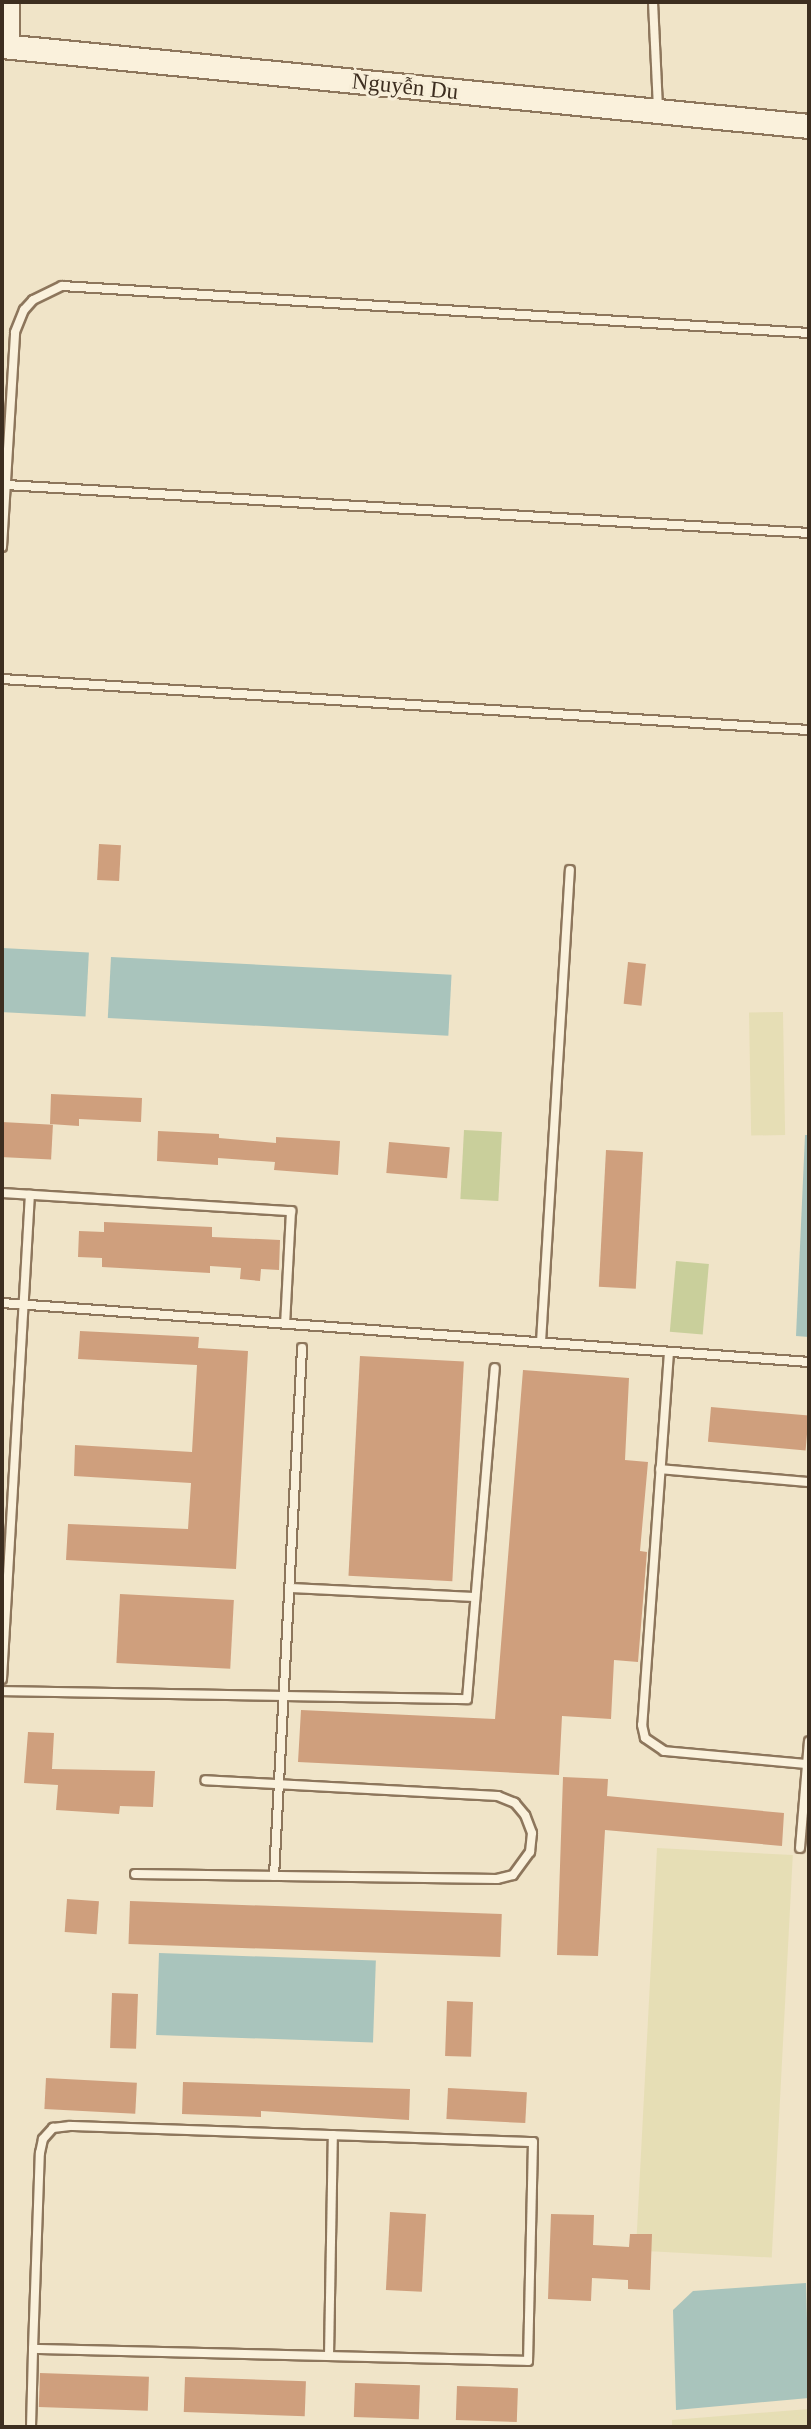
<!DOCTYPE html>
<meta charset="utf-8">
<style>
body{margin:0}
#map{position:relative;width:811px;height:2429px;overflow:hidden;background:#f0e4c8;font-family:Georgia,serif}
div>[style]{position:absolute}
.farmland>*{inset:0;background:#e6deb5;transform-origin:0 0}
.green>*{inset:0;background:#c9cf9b;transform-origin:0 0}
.water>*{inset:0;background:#a9c4bc;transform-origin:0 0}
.building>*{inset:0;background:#cf9f7d;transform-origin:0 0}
.roads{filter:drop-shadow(2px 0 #8d765c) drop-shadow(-2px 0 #8d765c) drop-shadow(0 2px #8d765c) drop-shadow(0 -2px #8d765c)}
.lane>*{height:8px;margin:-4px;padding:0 4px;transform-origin:4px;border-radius:4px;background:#faf1dc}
.street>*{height:16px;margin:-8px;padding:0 8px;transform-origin:8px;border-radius:8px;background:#faf1dc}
.secondary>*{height:23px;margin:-11.5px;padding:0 11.5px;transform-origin:11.5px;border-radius:11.5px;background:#faf1dc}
span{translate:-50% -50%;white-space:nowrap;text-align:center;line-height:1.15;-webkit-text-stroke:6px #f7eed8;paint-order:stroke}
.street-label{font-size:23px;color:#3d2e20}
.frame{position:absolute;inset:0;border:4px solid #3d2e20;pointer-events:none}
</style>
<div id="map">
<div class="farmland">
<div style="left:783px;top:1012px;width:123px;height:34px;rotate:89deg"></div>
<div style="left:657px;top:1848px;width:136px;height:403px;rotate:3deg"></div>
<div style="clip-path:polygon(809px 2409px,809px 2427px,672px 2427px,672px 2420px)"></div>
</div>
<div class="green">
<div style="left:464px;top:1130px;width:38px;height:69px;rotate:3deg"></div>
<div style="left:676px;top:1261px;width:33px;height:71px;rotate:5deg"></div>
</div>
<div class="water">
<div style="left:2px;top:948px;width:87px;height:64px;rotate:3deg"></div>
<div style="left:111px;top:957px;width:341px;height:61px;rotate:3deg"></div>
<div style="clip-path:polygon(805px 1135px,809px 1135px,809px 1337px,796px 1336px)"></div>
<div style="left:159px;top:1953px;width:217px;height:82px;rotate:2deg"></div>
<div style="clip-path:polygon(806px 2283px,809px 2398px,676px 2410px,673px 2310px,693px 2291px)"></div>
</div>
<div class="building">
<div style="left:99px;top:844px;width:22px;height:36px;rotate:3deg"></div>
<div style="left:628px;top:962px;width:18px;height:42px;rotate:6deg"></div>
<div style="clip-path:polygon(51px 1094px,142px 1098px,141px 1122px,79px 1119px,79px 1126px,50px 1124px)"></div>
<div style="left:2px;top:1122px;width:51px;height:35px;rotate:3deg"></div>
<div style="clip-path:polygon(158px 1131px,219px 1134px,219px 1138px,276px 1143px,276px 1137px,340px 1141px,338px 1175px,274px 1170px,275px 1162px,218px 1158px,218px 1165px,157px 1161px)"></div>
<div style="left:389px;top:1142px;width:61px;height:31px;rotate:5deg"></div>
<div style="left:606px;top:1150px;width:37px;height:137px;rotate:3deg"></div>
<div style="clip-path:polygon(104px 1222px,212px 1227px,212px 1237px,280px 1240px,279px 1270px,261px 1269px,260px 1281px,240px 1279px,241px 1268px,210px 1266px,210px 1273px,102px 1267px,102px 1258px,78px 1257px,79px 1231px,104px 1232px)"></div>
<div style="clip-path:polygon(80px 1331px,199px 1337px,198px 1348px,248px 1351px,236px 1569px,66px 1560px,68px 1524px,188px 1529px,191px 1483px,74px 1476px,75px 1445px,192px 1452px,197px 1365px,78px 1359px)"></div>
<div style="left:360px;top:1356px;width:104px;height:220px;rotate:3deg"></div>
<div style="clip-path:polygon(523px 1370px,629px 1378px,625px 1460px,648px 1462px,640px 1551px,647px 1552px,638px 1662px,614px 1660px,611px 1719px,562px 1716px,559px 1775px,298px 1762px,301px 1710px,495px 1719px)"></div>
<div style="left:711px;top:1407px;width:98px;height:35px;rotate:5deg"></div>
<div style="left:120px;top:1594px;width:114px;height:69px;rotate:3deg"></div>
<div style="clip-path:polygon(28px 1732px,54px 1733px,52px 1769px,155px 1771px,153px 1807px,120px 1806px,119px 1814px,56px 1810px,58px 1785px,24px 1783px)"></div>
<div style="clip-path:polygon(563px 1777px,608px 1779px,607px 1796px,784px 1813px,782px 1846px,605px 1830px,598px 1956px,557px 1955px)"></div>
<div style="left:67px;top:1899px;width:32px;height:33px;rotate:4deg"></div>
<div style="left:130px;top:1901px;width:372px;height:43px;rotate:2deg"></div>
<div style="left:112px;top:1993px;width:26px;height:55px;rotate:2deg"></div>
<div style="left:447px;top:2001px;width:26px;height:55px;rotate:2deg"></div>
<div style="left:46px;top:2078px;width:91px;height:31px;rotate:3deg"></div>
<div style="clip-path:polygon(183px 2082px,410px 2089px,409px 2120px,261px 2111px,261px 2117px,182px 2114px)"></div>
<div style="left:448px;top:2088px;width:79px;height:31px;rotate:3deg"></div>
<div style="left:390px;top:2212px;width:36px;height:78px;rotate:3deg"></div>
<div style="clip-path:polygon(551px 2214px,594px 2215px,593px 2245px,629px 2247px,630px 2234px,652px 2234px,650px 2290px,628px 2289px,628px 2280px,592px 2278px,591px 2301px,548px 2299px)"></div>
<div style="left:40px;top:2373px;width:109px;height:34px;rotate:2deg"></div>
<div style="left:185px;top:2377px;width:121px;height:35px;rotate:2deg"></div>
<div style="left:355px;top:2383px;width:65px;height:34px;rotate:2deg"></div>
<div style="left:457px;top:2386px;width:61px;height:34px;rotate:2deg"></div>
</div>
<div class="roads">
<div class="lane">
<div style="left:653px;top:2px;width:108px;rotate:87.3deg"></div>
<div style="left:6px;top:485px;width:804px;rotate:3.42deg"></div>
<div style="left:2px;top:547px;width:215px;rotate:-86.5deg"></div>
<div style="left:15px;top:332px;width:24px;rotate:-68deg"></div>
<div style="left:24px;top:310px;width:13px;rotate:-48deg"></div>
<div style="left:33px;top:300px;width:32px;rotate:-26deg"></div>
<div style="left:62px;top:286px;width:748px;rotate:3.6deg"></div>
<div style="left:2px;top:679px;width:809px;rotate:3.62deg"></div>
<div style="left:2px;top:1193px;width:290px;rotate:3.6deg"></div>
<div style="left:291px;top:1211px;width:113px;rotate:93deg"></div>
<div style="left:2px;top:1303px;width:809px;rotate:4.18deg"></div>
<div style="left:541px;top:1342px;width:473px;rotate:-86.5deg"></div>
<div style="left:669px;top:1352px;width:374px;rotate:94.1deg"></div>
<div style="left:642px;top:1725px;width:13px;rotate:77deg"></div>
<div style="left:645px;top:1738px;width:23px;rotate:34deg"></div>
<div style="left:664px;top:1751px;width:144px;rotate:5.2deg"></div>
<div style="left:660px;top:1469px;width:150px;rotate:5deg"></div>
<div style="left:290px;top:1588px;width:185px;rotate:2.8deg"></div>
<div style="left:2px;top:1679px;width:485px;rotate:-86.7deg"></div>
<div style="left:2px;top:1691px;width:465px;rotate:1deg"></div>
<div style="left:467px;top:1699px;width:332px;rotate:-85.2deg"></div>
<div style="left:800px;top:1848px;width:107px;rotate:-85.2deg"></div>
<div style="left:135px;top:1874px;width:362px;rotate:0.8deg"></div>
<div style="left:497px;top:1879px;width:16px;rotate:-14deg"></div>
<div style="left:513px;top:1875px;width:29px;rotate:-54deg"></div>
<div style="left:530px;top:1852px;width:19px;rotate:-84deg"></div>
<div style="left:532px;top:1833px;width:19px;rotate:-111deg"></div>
<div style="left:525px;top:1815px;width:16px;rotate:-130deg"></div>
<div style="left:515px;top:1803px;width:18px;rotate:-158deg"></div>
<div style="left:498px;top:1796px;width:293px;rotate:-176.9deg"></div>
<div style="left:274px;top:1876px;width:529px;rotate:-86.96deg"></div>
<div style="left:329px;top:2356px;width:221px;rotate:-89deg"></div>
<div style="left:31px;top:2427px;width:78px;rotate:-88.5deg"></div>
<div style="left:33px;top:2349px;width:196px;rotate:-88deg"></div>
<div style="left:40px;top:2153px;width:14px;rotate:-78deg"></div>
<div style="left:43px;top:2139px;width:15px;rotate:-48deg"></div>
<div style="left:53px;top:2128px;width:17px;rotate:-7deg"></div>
<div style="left:70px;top:2126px;width:463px;rotate:2deg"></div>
<div style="left:533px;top:2142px;width:219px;rotate:91.3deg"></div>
<div style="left:528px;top:2361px;width:495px;rotate:-178.6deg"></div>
</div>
<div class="street">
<div style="left:11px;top:2px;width:45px;rotate:90deg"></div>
</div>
<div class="secondary">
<div style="left:2px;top:46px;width:811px;rotate:5.66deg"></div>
</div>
</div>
<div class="street-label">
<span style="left:405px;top:87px;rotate:6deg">Nguyễn Du</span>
</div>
<div class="frame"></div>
</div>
